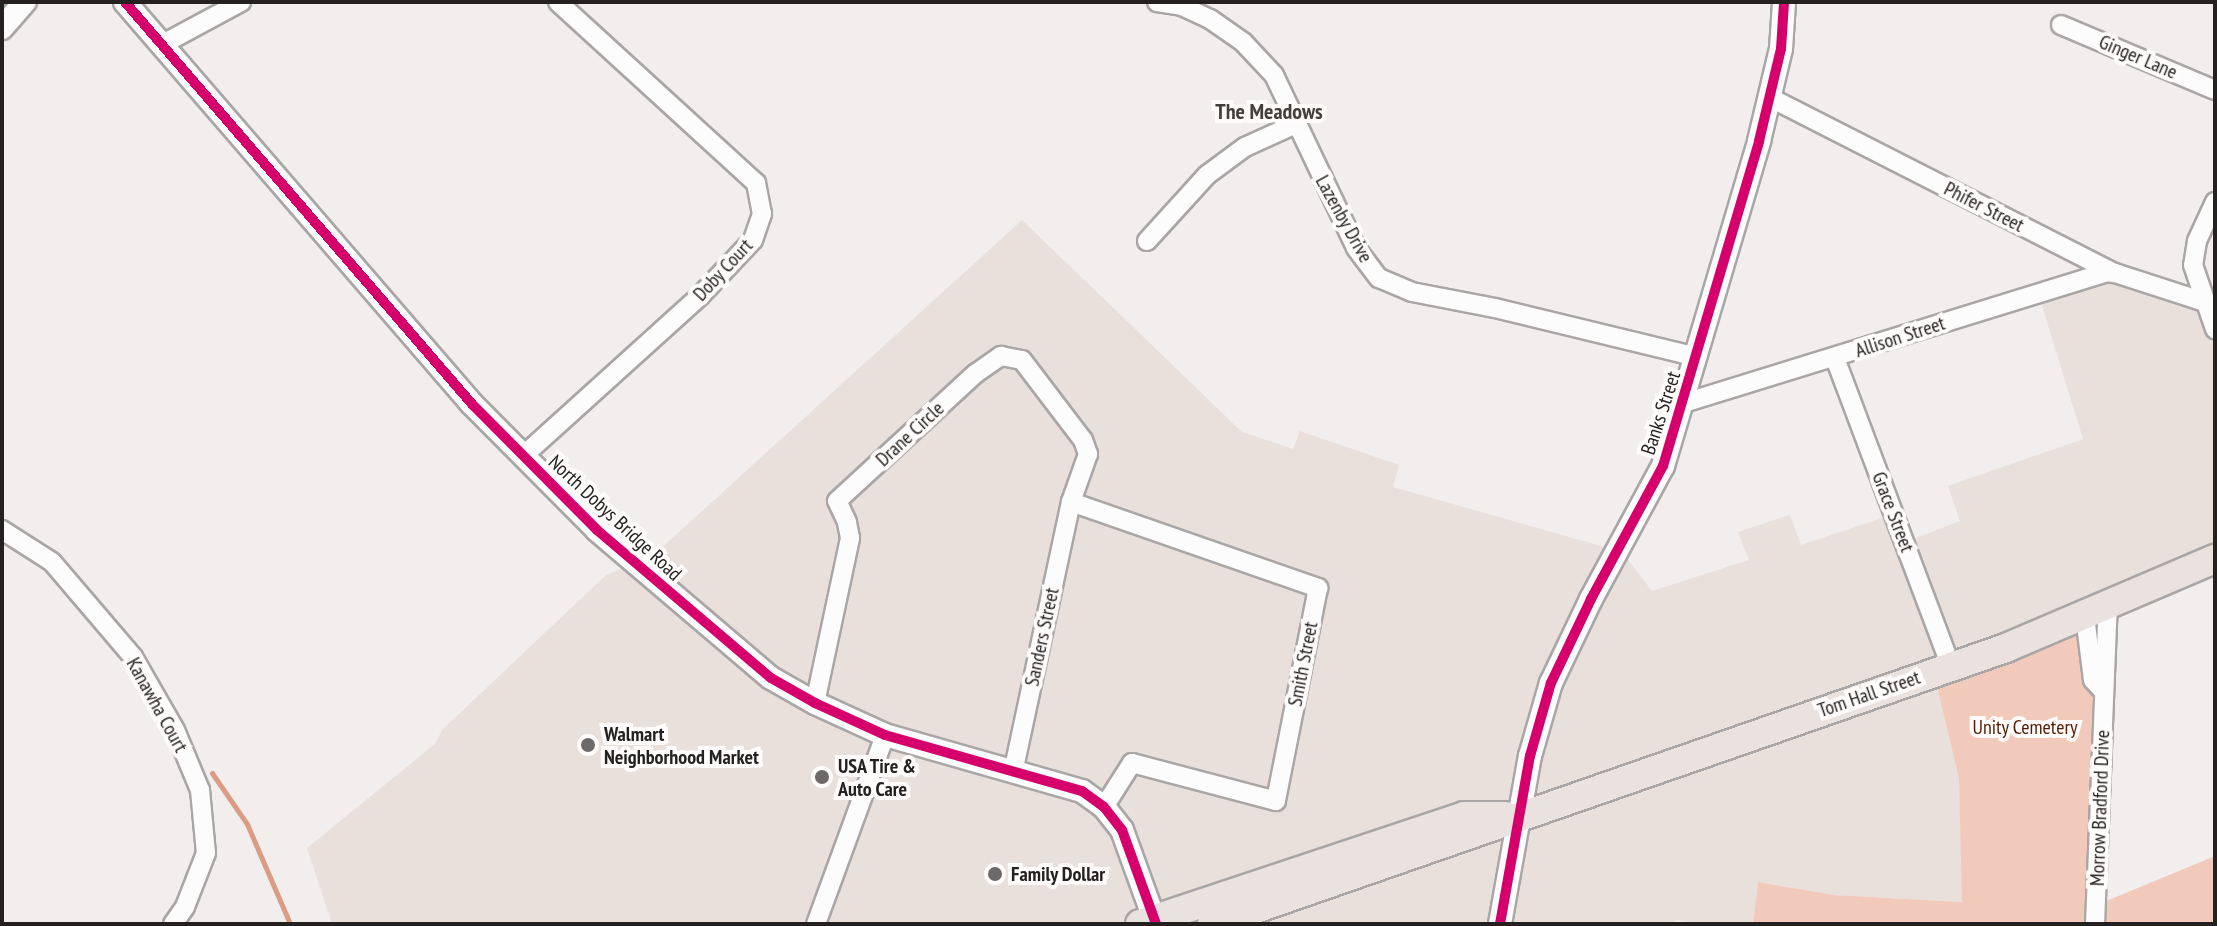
<!DOCTYPE html>
<style>
body{margin:0}
#map{position:relative;width:2217px;height:926px;overflow:hidden;background:#f2eeed;font-family:"PT Sans Narrow",sans-serif}
div>[style]{position:absolute}
.built>*{inset:0;background:#e9dfdb}
.green>*{inset:0;background:#f2cabb}
.stream>*{height:5px;margin:-2.5px;padding:0 2.5px;transform-origin:2.5px;border-radius:2.5px;background:#da9c85}
.roads{filter:drop-shadow(2px 0 #a9a6a5) drop-shadow(-2px 0 #a9a6a5) drop-shadow(0 2px #a9a6a5) drop-shadow(0 -2px #a9a6a5)}
.minor>*{height:18px;margin:-9px;padding:0 9px;transform-origin:9px;border-radius:9px;background:#fdfcfc}
.tertiary>*{height:22px;margin:-11px;padding:0 11px;transform-origin:11px;border-radius:11px;background:#fdfcfc}
.primary>*{height:28px;margin:-14px;padding:0 14px;transform-origin:14px;border-radius:14px;background:#eae2df}
.cycleway>*{height:10px;margin:-5px;padding:0 5px;transform-origin:5px;border-radius:5px;background:#d6006c}
.dots>*{width:22px;height:22px;translate:-50% -50%;box-sizing:border-box;border:4px solid #fffcfb;border-radius:50%}
span{translate:-50% -50%;white-space:nowrap;text-align:center;line-height:1.15;-webkit-text-stroke:8px #fffcfb;paint-order:stroke}
.street-label{font-size:20px;color:#242120}
.park-label{font-size:20px;color:#521b02}
.poi-label{font-size:20px;color:#242120;font-weight:700}
.left{translate:0 -50%;text-align:left}
.neighbourhood-label{font-size:22px;color:#453f3c;font-weight:700}
.frame{position:absolute;inset:0;border:4px solid #242120;pointer-events:none}
</style>
<div id="map">
<div class="built">
<div style="clip-path:polygon(1022px 220px,1242px 432px,1293px 449px,1300px 431px,1399px 465px,1393px 487px,1622px 552px,1652px 591px,1749px 560px,1738px 532px,1790px 515px,1801px 545px,1891px 515px,1903px 543px,1960px 521px,1948px 486px,2083px 439px,2039px 296px,2105px 275px,2200px 304px,2215px 299px,2215px 554px,1935px 678px,1959px 779px,1963px 902px,1834px 895px,1758px 882px,1753px 924px,1697px 924px,1675px 920px,1674px 924px,332px 924px,307px 848px,435px 744px,442px 730px,605px 576px,657px 552px)"></div>
</div>
<div class="green">
<div style="clip-path:polygon(2083px 621px,2101px 693px,2099px 904px,2215px 856px,2215px 924px,1753px 924px,1758px 882px,1834px 895px,1962px 902px,1959px 779px,1935px 678px)"></div>
</div>
<div class="stream">
<div style="left:212px;top:773px;width:62px;rotate:55.5deg"></div>
<div style="left:247px;top:824px;width:109px;rotate:66.7deg"></div>
</div>
<div class="roads">
<div class="minor">
<div style="left:1157px;top:2px;width:25px;rotate:9deg"></div>
<div style="left:1182px;top:6px;width:31px;rotate:25deg"></div>
<div style="left:1210px;top:19px;width:40px;rotate:34.9deg"></div>
<div style="left:1243px;top:42px;width:45px;rotate:46.8deg"></div>
<div style="left:1274px;top:75px;width:191px;rotate:64.6deg"></div>
<div style="left:1356px;top:248px;width:38px;rotate:53deg"></div>
<div style="left:1379px;top:278px;width:36px;rotate:23deg"></div>
<div style="left:1412px;top:292px;width:85px;rotate:10.9deg"></div>
<div style="left:1495px;top:308px;width:208px;rotate:13.6deg"></div>
<div style="left:2061px;top:25px;width:167px;rotate:22.9deg"></div>
<div style="left:161px;top:45px;width:91px;rotate:-28.3deg"></div>
<div style="left:1769px;top:97px;width:388px;rotate:27deg"></div>
<div style="left:2115px;top:273px;width:95px;rotate:17.9deg"></div>
<div style="left:2215px;top:202px;width:43px;rotate:114.8deg"></div>
<div style="left:2197px;top:241px;width:24px;rotate:99deg"></div>
<div style="left:2193px;top:265px;width:68px;rotate:71deg"></div>
<div style="left:1147px;top:241px;width:89px;rotate:-47.7deg"></div>
<div style="left:1207px;top:175px;width:47px;rotate:-36.4deg"></div>
<div style="left:1245px;top:147px;width:58px;rotate:-24.4deg"></div>
<div style="left:1835px;top:358px;width:330px;rotate:69.4deg"></div>
<div style="left:1684px;top:403px;width:442px;rotate:-17.2deg"></div>
<div style="left:2106px;top:272px;width:9px;rotate:6deg"></div>
<div style="left:523px;top:456px;width:239px;rotate:-42.1deg"></div>
<div style="left:700px;top:296px;width:77px;rotate:-46.6deg"></div>
<div style="left:753px;top:240px;width:28px;rotate:-71deg"></div>
<div style="left:762px;top:214px;width:32px;rotate:-101deg"></div>
<div style="left:756px;top:183px;width:268px;rotate:-137.6deg"></div>
<div style="left:1071px;top:502px;width:262px;rotate:19.2deg"></div>
<div style="left:1318px;top:588px;width:217px;rotate:101.2deg"></div>
<div style="left:1276px;top:801px;width:149px;rotate:-165.2deg"></div>
<div style="left:1132px;top:763px;width:52px;rotate:122.5deg"></div>
<div style="left:2px;top:530px;width:59px;rotate:32.6deg"></div>
<div style="left:52px;top:562px;width:125px;rotate:49.5deg"></div>
<div style="left:133px;top:657px;width:84px;rotate:60.1deg"></div>
<div style="left:175px;top:730px;width:65px;rotate:67.4deg"></div>
<div style="left:200px;top:790px;width:63px;rotate:84.6deg"></div>
<div style="left:206px;top:853px;width:58px;rotate:111.3deg"></div>
<div style="left:185px;top:907px;width:21px;rotate:125deg"></div>
<div style="left:2085px;top:616px;width:64px;rotate:82.9deg"></div>
<div style="left:2093px;top:680px;width:16px;rotate:47deg"></div>
<div style="left:815px;top:703px;width:169px;rotate:-78deg"></div>
<div style="left:850px;top:538px;width:16px;rotate:-101deg"></div>
<div style="left:847px;top:522px;width:23px;rotate:-115deg"></div>
<div style="left:837px;top:501px;width:188px;rotate:-42.6deg"></div>
<div style="left:975px;top:374px;width:32px;rotate:-35deg"></div>
<div style="left:1001px;top:356px;width:21px;rotate:11deg"></div>
<div style="left:1022px;top:360px;width:101px;rotate:52.7deg"></div>
<div style="left:1083px;top:440px;width:15px;rotate:70deg"></div>
<div style="left:1088px;top:454px;width:51px;rotate:109.5deg"></div>
<div style="left:1071px;top:502px;width:276px;rotate:102.1deg"></div>
<div style="left:816px;top:924px;width:201px;rotate:-69.9deg"></div>
<div style="left:2095px;top:924px;width:318px;rotate:-87.7deg"></div>
</div>
<div class="tertiary">
<div style="left:125px;top:2px;width:531px;rotate:49.2deg"></div>
<div style="left:472px;top:404px;width:177px;rotate:45.2deg"></div>
<div style="left:597px;top:530px;width:228px;rotate:40.4deg"></div>
<div style="left:771px;top:678px;width:51px;rotate:29.6deg"></div>
<div style="left:815px;top:703px;width:77px;rotate:24.6deg"></div>
<div style="left:885px;top:735px;width:205px;rotate:15.9deg"></div>
<div style="left:1082px;top:791px;width:27px;rotate:36deg"></div>
<div style="left:1104px;top:807px;width:29px;rotate:52deg"></div>
<div style="left:1122px;top:830px;width:100px;rotate:70.1deg"></div>
<div style="left:2px;top:28px;width:35px;rotate:-49deg"></div>
<div style="left:1500px;top:924px;width:171px;rotate:-79.9deg"></div>
<div style="left:1530px;top:756px;width:76px;rotate:-74deg"></div>
<div style="left:1551px;top:683px;width:93px;rotate:-64.5deg"></div>
<div style="left:1591px;top:599px;width:151px;rotate:-61.6deg"></div>
<div style="left:1663px;top:466px;width:339px;rotate:-73.5deg"></div>
<div style="left:1759px;top:141px;width:95px;rotate:-76.6deg"></div>
<div style="left:1781px;top:49px;width:47px;rotate:-86.3deg"></div>
</div>
<div class="primary">
<div style="left:1140px;top:924px;width:342px;rotate:-18.4deg"></div>
<div style="left:1464px;top:816px;width:41px"></div>
<div style="left:1212px;top:924px;width:841px;rotate:-19.17deg"></div>
<div style="left:2006px;top:648px;width:227px;rotate:-23.1deg"></div>
</div>
</div>
<div class="cycleway">
<div style="left:125px;top:2px;width:531px;rotate:49.2deg"></div>
<div style="left:472px;top:404px;width:177px;rotate:45.2deg"></div>
<div style="left:597px;top:530px;width:228px;rotate:40.4deg"></div>
<div style="left:771px;top:678px;width:51px;rotate:29.6deg"></div>
<div style="left:815px;top:703px;width:77px;rotate:24.6deg"></div>
<div style="left:885px;top:735px;width:205px;rotate:15.9deg"></div>
<div style="left:1082px;top:791px;width:27px;rotate:36deg"></div>
<div style="left:1104px;top:807px;width:29px;rotate:52deg"></div>
<div style="left:1122px;top:830px;width:100px;rotate:70.1deg"></div>
<div style="left:1500px;top:924px;width:171px;rotate:-79.9deg"></div>
<div style="left:1530px;top:756px;width:76px;rotate:-74deg"></div>
<div style="left:1551px;top:683px;width:93px;rotate:-64.5deg"></div>
<div style="left:1591px;top:599px;width:151px;rotate:-61.6deg"></div>
<div style="left:1663px;top:466px;width:339px;rotate:-73.5deg"></div>
<div style="left:1759px;top:141px;width:95px;rotate:-76.6deg"></div>
<div style="left:1781px;top:49px;width:47px;rotate:-86.3deg"></div>
</div>
<div class="dots">
<div style="left:588px;top:745px;background:#6c6968"></div>
<div style="left:822px;top:777px;background:#6c6968"></div>
<div style="left:995px;top:874px;background:#6c6968"></div>
</div>
<div class="street-label">
<span style="left:2138px;top:57px;rotate:23deg">Ginger Lane</span>
<span style="left:1984px;top:207px;rotate:27deg">Phifer Street</span>
<span style="left:1344px;top:219px;rotate:61deg">Lazenby Drive</span>
<span style="left:723px;top:270px;rotate:-47deg">Doby Court</span>
<span style="left:1900px;top:337px;rotate:-18deg">Allison Street</span>
<span style="left:1661px;top:413px;rotate:-72deg">Banks Street</span>
<span style="left:910px;top:434px;rotate:-43deg">Drane Circle</span>
<span style="left:1893px;top:512px;rotate:69deg">Grace Street</span>
<span style="left:615px;top:518px;rotate:43deg">North Dobys Bridge Road</span>
<span style="left:1042px;top:637px;rotate:-78deg">Sanders Street</span>
<span style="left:1303px;top:664px;rotate:-79deg">Smith Street</span>
<span style="left:1869px;top:694px;rotate:-19deg">Tom Hall Street</span>
<span style="left:157px;top:705px;rotate:61deg">Kanawha Court</span>
<span style="left:2100px;top:808px;rotate:-88deg">Morrow Bradford Drive</span>
</div>
<div class="park-label">
<span style="left:2025px;top:727px">Unity Cemetery</span>
</div>
<div class="poi-label">
<span class="left" style="left:604px;top:746px">Walmart<br>Neighborhood Market</span>
<span class="left" style="left:838px;top:778px">USA Tire &amp;<br>Auto Care</span>
<span class="left" style="left:1011px;top:874px">Family Dollar</span>
</div>
<div class="neighbourhood-label">
<span style="left:1269px;top:112px">The Meadows</span>
</div>
<div class="frame"></div>
</div>
